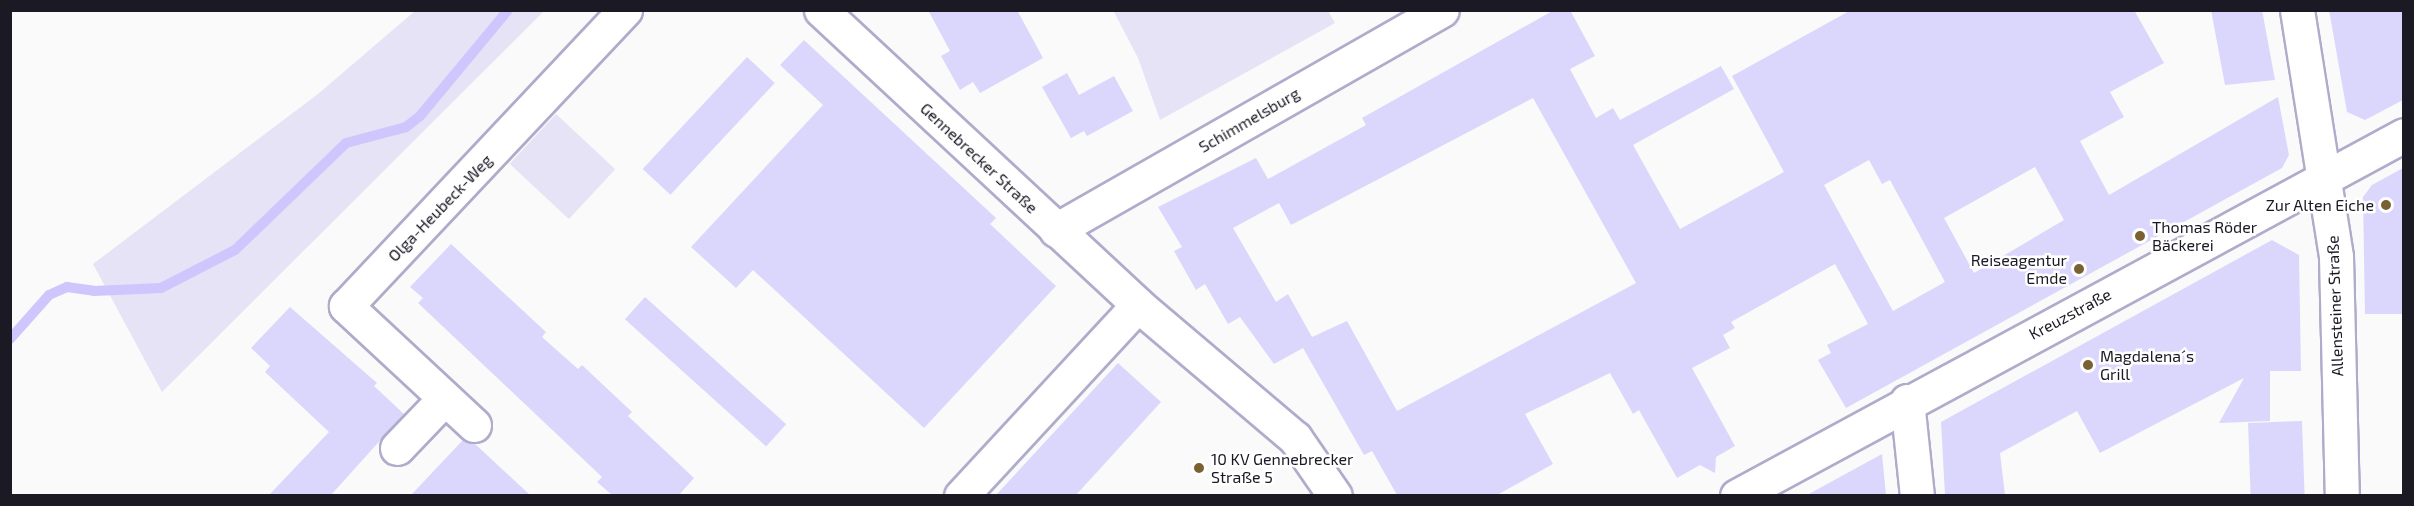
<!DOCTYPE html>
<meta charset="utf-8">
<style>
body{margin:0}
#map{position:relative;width:2414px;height:506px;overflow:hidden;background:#fafafa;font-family:"Exo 2",sans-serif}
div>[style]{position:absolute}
.green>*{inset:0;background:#e5e3f5;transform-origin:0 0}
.stream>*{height:10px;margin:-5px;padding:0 5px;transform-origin:5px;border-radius:5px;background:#cec6fd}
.building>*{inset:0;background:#dbd7fc;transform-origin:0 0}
.roads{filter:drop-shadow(2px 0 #afaccb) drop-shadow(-2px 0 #afaccb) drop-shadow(0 2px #afaccb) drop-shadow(0 -2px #afaccb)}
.minor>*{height:33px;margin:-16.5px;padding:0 16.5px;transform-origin:16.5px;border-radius:16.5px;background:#fff}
.major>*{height:33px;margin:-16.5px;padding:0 16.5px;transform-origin:16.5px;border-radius:16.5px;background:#fff}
.dots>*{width:16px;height:16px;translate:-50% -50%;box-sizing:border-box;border:3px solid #fff;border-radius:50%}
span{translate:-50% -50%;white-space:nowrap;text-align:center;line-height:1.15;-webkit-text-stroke:5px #fff;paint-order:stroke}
.street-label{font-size:16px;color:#1a1924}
.poi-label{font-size:16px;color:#1a1924}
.right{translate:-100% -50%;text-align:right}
.left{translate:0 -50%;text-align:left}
.frame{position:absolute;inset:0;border:12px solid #1a1924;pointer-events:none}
</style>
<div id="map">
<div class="green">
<div style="clip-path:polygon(1113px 10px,1328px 11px,1335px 23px,1160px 120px,1138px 58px)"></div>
<div style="clip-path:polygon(415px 11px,544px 11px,162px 392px,93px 264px,318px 94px)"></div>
<div style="left:556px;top:114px;width:81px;height:68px;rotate:43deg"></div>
</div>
<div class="stream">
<div style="left:10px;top:339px;width:59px;rotate:-48.4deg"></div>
<div style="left:49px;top:295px;width:20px;rotate:-24deg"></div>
<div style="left:67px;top:287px;width:27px;rotate:8deg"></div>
<div style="left:94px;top:291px;width:67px;rotate:-2.6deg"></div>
<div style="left:161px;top:288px;width:83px;rotate:-27.2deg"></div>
<div style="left:235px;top:250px;width:154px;rotate:-43.9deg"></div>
<div style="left:346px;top:143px;width:62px;rotate:-14.9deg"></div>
<div style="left:406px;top:127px;width:18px;rotate:-38deg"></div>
<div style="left:420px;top:116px;width:138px;rotate:-50.3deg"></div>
</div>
<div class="building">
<div style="clip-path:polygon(928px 10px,1017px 10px,1043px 58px,980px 93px,973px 82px,960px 90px,941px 56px,950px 51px)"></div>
<div style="clip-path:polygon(evenodd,1554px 10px,1570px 10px,1595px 56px,1570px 69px,1596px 118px,1613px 108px,1620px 120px,1721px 66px,1734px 89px,1633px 145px,1680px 229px,1784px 172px,1732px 76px,1851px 10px,2134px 10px,2164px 63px,2110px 92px,2124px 117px,2080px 141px,2109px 195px,2278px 97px,2289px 155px,2282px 168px,1846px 408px,1818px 360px,1831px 353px,1827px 345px,1868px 324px,1835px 264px,1731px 322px,1735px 328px,1723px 335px,1730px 348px,1692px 368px,1735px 446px,1716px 457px,1715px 473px,1700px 465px,1677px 478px,1639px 410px,1633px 414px,1610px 373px,1525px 414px,1553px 464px,1497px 495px,1397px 495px,1372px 451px,1364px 455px,1303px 348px,1274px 364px,1240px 317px,1228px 324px,1205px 284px,1196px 290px,1174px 251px,1182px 247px,1158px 207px,1256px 158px,1268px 179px,1366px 125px,1362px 118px,1554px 10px,1533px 98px,1636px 283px,1397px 411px,1347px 321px,1312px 337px,1288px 294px,1276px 302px,1233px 228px,1279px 203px,1291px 225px,1533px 98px,1554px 10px,1869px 160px,1882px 184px,1890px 180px,1945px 282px,1893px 311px,1824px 185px,1869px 160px,1554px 10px,2035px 167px,2064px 220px,1974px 273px,1944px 218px,2035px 167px)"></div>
<div style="clip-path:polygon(2211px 10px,2262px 10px,2275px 80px,2225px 85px)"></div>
<div style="clip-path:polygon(2329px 10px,2403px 10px,2403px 100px,2365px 120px,2347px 112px)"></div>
<div style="clip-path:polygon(804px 40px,996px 218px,990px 224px,1056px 286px,924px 428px,753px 270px,736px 288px,691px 247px,823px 105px,780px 65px)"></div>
<div style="left:747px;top:57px;width:38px;height:153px;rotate:43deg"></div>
<div style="clip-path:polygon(1067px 73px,1079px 95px,1114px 76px,1133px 111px,1087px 136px,1084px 131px,1071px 138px,1042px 87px)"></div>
<div style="clip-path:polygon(2403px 168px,2403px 314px,2365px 314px,2363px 197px,2372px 185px)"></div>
<div style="clip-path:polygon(2272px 240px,2299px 255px,2301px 371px,2270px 371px,2270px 421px,2219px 423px,2244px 378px,2100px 453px,2077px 411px,2000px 453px,2005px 495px,1945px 495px,1941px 422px)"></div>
<div style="clip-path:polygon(451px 244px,546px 332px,542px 337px,578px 369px,582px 365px,632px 412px,628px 416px,694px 478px,679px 495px,612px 495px,597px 482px,602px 477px,418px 303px,423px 298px,410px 287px)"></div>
<div style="left:645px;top:297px;width:190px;height:30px;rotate:42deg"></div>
<div style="clip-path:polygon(290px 307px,377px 383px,374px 386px,404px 414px,331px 495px,269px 495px,329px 432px,265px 372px,270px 366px,251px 348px)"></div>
<div style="clip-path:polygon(1118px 363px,1161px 402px,1076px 495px,996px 495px)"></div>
<div style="left:2302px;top:421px;width:74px;height:54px;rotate:88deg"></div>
<div style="clip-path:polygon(463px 440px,474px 443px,530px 495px,411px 495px)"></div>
<div style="clip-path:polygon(1882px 454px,1886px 495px,1807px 495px)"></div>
</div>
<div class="roads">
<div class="minor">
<div style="left:2297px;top:10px;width:250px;rotate:81deg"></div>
<div style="left:2336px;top:257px;width:239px;rotate:88.6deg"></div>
<div style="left:1056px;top:230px;width:444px;rotate:-29.7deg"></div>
<div style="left:1907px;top:401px;width:96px;rotate:84deg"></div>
<div style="left:474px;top:425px;width:175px;rotate:-137.1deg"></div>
<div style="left:346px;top:306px;width:407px;rotate:-46.7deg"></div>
<div style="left:397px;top:448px;width:68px;rotate:-46.2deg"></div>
<div style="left:961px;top:496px;width:260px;rotate:-47.2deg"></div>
<div style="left:1737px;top:496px;width:758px;rotate:-28.42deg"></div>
</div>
<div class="major">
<div style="left:821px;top:10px;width:433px;rotate:42.9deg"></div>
<div style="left:1138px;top:305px;width:206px;rotate:40.3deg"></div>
<div style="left:1295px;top:438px;width:70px;rotate:55.4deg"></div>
</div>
</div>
<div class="dots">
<div style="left:2386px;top:205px;background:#7a6132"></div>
<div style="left:2140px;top:236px;background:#7a6132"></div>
<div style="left:2079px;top:269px;background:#7a6132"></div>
<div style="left:2088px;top:365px;background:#7a6132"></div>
<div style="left:1199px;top:468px;background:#7a6132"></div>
</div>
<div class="street-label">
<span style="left:1249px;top:120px;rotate:-30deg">Schimmelsburg</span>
<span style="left:979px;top:158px;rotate:43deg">Gennebrecker Straße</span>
<span style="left:440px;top:208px;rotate:-46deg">Olga-Heubeck-Weg</span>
<span style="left:2335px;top:306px;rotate:-92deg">Allensteiner Straße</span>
<span style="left:2070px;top:314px;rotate:-28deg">Kreuzstraße</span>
</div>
<div class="poi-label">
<span class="right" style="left:2374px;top:205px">Zur Alten Eiche</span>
<span class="left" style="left:2152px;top:236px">Thomas Röder<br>Bäckerei</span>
<span class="right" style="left:2067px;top:269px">Reiseagentur<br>Emde</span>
<span class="left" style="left:2100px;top:365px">Magdalena´s<br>Grill</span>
<span class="left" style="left:1211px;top:468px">10 KV Gennebrecker<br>Straße 5</span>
</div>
<div class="frame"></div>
</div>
